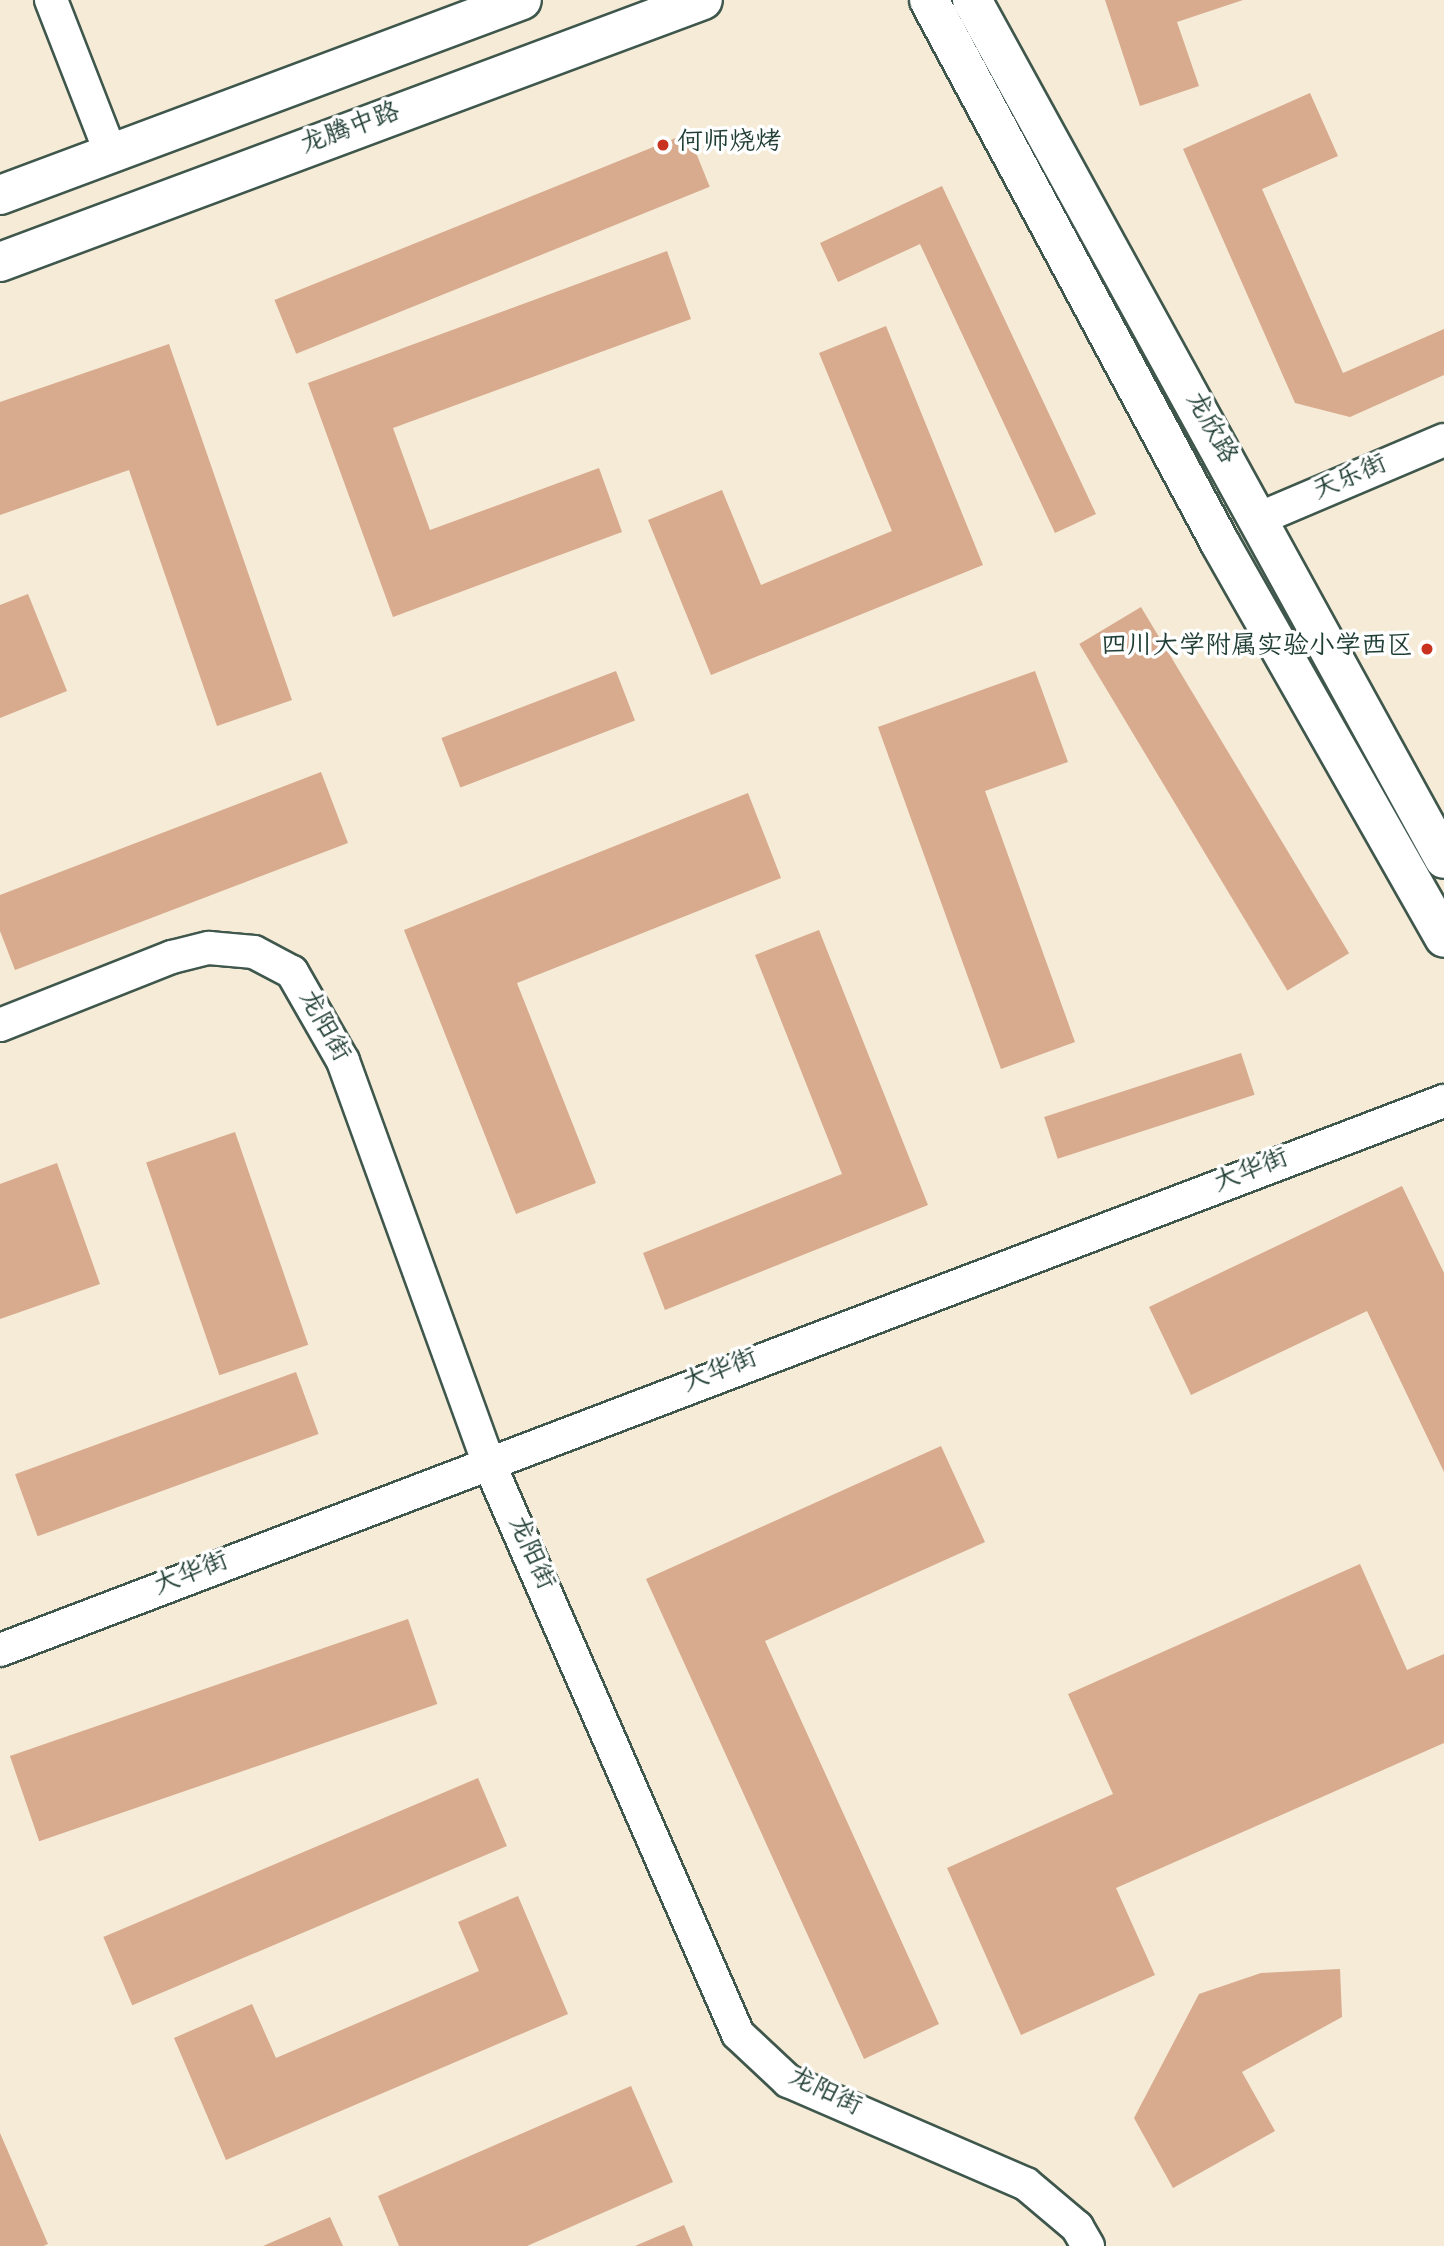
<!DOCTYPE html>
<meta charset="utf-8">
<style>
body{margin:0}
#map{position:relative;width:1444px;height:2246px;overflow:hidden;background:#f5ebd6;font-family:"Gochi Hand","LXGW WenKai TC",sans-serif}
div>[style]{position:absolute}
.building>*{inset:0;background:#d8aa8e;transform-origin:0 0}
.roads{filter:drop-shadow(2px 0 #3f574c) drop-shadow(-2px 0 #3f574c) drop-shadow(0 2px #3f574c) drop-shadow(0 -2px #3f574c)}
.street>*{height:32px;margin:-16px;padding:0 16px;transform-origin:16px;border-radius:16px;background:#fff}
.secondary>*{height:38px;margin:-19px;padding:0 19px;transform-origin:19px;border-radius:19px;background:#fff}
.primary>*{height:38px;margin:-19px;padding:0 19px;transform-origin:19px;border-radius:19px;background:#fff}
.dots>*{width:19px;height:19px;translate:-50% -50%;box-sizing:border-box;border:4px solid #fff;border-radius:50%}
span{translate:-50% -50%;white-space:nowrap;text-align:center;line-height:1.15;-webkit-text-stroke:7px #fff;paint-order:stroke}
.street-label{font-size:26px;color:#1f3d34}
.poi-label{font-size:26px;color:#1f3d34}
.left{translate:0 -50%;text-align:left}
.right{translate:-100% -50%;text-align:right}
</style>
<div id="map">
<div class="building">
<div style="clip-path:polygon(1105px 0,1243px 0,1177px 22px,1199px 86px,1140px 106px)"></div>
<div style="clip-path:polygon(1310px 93px,1338px 156px,1262px 189px,1343px 373px,1444px 329px,1444px 375px,1350px 417px,1295px 403px,1183px 149px)"></div>
<div style="left:688px;top:133px;width:58px;height:446px;rotate:68deg"></div>
<div style="clip-path:polygon(942px 186px,1096px 514px,1055px 533px,920px 244px,838px 282px,820px 243px)"></div>
<div style="clip-path:polygon(667px 251px,691px 319px,393px 428px,430px 530px,599px 468px,622px 532px,393px 617px,308px 383px)"></div>
<div style="clip-path:polygon(886px 326px,983px 565px,711px 675px,648px 520px,722px 490px,761px 585px,892px 531px,819px 353px)"></div>
<div style="clip-path:polygon(169px 344px,292px 700px,217px 726px,129px 470px,0 515px,0 402px)"></div>
<div style="clip-path:polygon(28px 594px,67px 691px,0 718px,0 605px)"></div>
<div style="left:1141px;top:607px;width:404px;height:72px;rotate:59deg"></div>
<div style="left:616px;top:671px;width:53px;height:187px;rotate:69deg"></div>
<div style="clip-path:polygon(1035px 671px,1068px 762px,985px 791px,1075px 1042px,1001px 1069px,878px 727px)"></div>
<div style="clip-path:polygon(321px 772px,348px 843px,15px 970px,0 931px,0 895px)"></div>
<div style="clip-path:polygon(748px 793px,781px 878px,517px 983px,596px 1183px,516px 1214px,404px 930px)"></div>
<div style="clip-path:polygon(819px 930px,928px 1205px,665px 1310px,643px 1253px,842px 1174px,755px 955px)"></div>
<div style="left:1241px;top:1053px;width:44px;height:207px;rotate:72deg"></div>
<div style="left:235px;top:1132px;width:225px;height:94px;rotate:71deg"></div>
<div style="clip-path:polygon(57px 1163px,100px 1284px,0 1319px,0 1184px)"></div>
<div style="clip-path:polygon(1402px 1186px,1444px 1273px,1444px 1472px,1367px 1311px,1191px 1395px,1149px 1307px)"></div>
<div style="left:296px;top:1372px;width:66px;height:299px;rotate:70deg"></div>
<div style="clip-path:polygon(941px 1446px,985px 1542px,765px 1641px,939px 2024px,864px 2059px,646px 1579px)"></div>
<div style="clip-path:polygon(1360px 1564px,1407px 1670px,1444px 1654px,1444px 1743px,1116px 1888px,1155px 1975px,1021px 2035px,947px 1868px,1113px 1794px,1068px 1694px)"></div>
<div style="left:408px;top:1619px;width:90px;height:421px;rotate:71deg"></div>
<div style="left:478px;top:1778px;width:74px;height:407px;rotate:67deg"></div>
<div style="clip-path:polygon(518px 1896px,568px 2014px,226px 2160px,174px 2038px,252px 2004px,276px 2058px,479px 1971px,458px 1922px)"></div>
<div style="clip-path:polygon(1340px 1969px,1342px 2017px,1242px 2072px,1275px 2131px,1173px 2188px,1134px 2118px,1199px 1994px,1261px 1973px)"></div>
<div style="clip-path:polygon(631px 2086px,673px 2182px,527px 2246px,399px 2246px,378px 2196px)"></div>
<div style="clip-path:polygon(0 2133px,48px 2244px,43px 2246px,0 2246px)"></div>
<div style="clip-path:polygon(330px 2217px,343px 2246px,263px 2246px)"></div>
<div style="clip-path:polygon(684px 2225px,693px 2246px,635px 2246px)"></div>
</div>
<div class="roads">
<div class="street">
<div style="left:51px;top:0;width:165px;rotate:68.7deg"></div>
<div style="left:1258px;top:519px;width:202px;rotate:-23deg"></div>
<div style="left:0;top:1025px;width:185px;rotate:-21.6deg"></div>
<div style="left:172px;top:957px;width:38px;rotate:-14deg"></div>
<div style="left:209px;top:948px;width:45px;rotate:5.1deg"></div>
<div style="left:254px;top:952px;width:43px;rotate:27.8deg"></div>
<div style="left:292px;top:972px;width:103px;rotate:60.2deg"></div>
<div style="left:343px;top:1061px;width:425px;rotate:70.1deg"></div>
<div style="left:488px;top:1461px;width:625px;rotate:66.43deg"></div>
<div style="left:738px;top:2034px;width:69px;rotate:43.2deg"></div>
<div style="left:788px;top:2081px;width:259px;rotate:23.4deg"></div>
<div style="left:1026px;top:2184px;width:67px;rotate:40.1deg"></div>
<div style="left:1077px;top:2227px;width:22px;rotate:60deg"></div>
<div style="left:0;top:1650px;width:1545px;rotate:-20.82deg"></div>
</div>
<div class="secondary">
<div style="left:929px;top:0;width:616px;rotate:61.81deg"></div>
<div style="left:1220px;top:543px;width:454px;rotate:60.4deg"></div>
<div style="left:972px;top:0;width:980px;rotate:61.21deg"></div>
</div>
<div class="primary">
<div style="left:0;top:195px;width:557px;rotate:-20.48deg"></div>
<div style="left:0;top:262px;width:750px;rotate:-20.44deg"></div>
</div>
</div>
<div class="dots">
<div style="left:663px;top:145px;background:#c8321e"></div>
<div style="left:1427px;top:649px;background:#c8321e"></div>
</div>
<div class="street-label">
<span style="left:351px;top:131px;rotate:-20deg">龙腾中路</span>
<span style="left:1209px;top:429px;rotate:61deg">龙欣路</span>
<span style="left:1351px;top:480px;rotate:-23deg">天乐街</span>
<span style="left:322px;top:1027px;rotate:61deg">龙阳街</span>
<span style="left:1252px;top:1173px;rotate:-21deg">大华街</span>
<span style="left:721px;top:1373px;rotate:-21deg">大华街</span>
<span style="left:529px;top:1554px;rotate:66deg">龙阳街</span>
<span style="left:192px;top:1576px;rotate:-21deg">大华街</span>
<span style="left:824px;top:2094px;rotate:26deg">龙阳街</span>
</div>
<div class="poi-label">
<span class="left" style="left:677px;top:145px">何师烧烤</span>
<span class="right" style="left:1413px;top:649px">四川大学附属实验小学西区</span>
</div>
</div>
